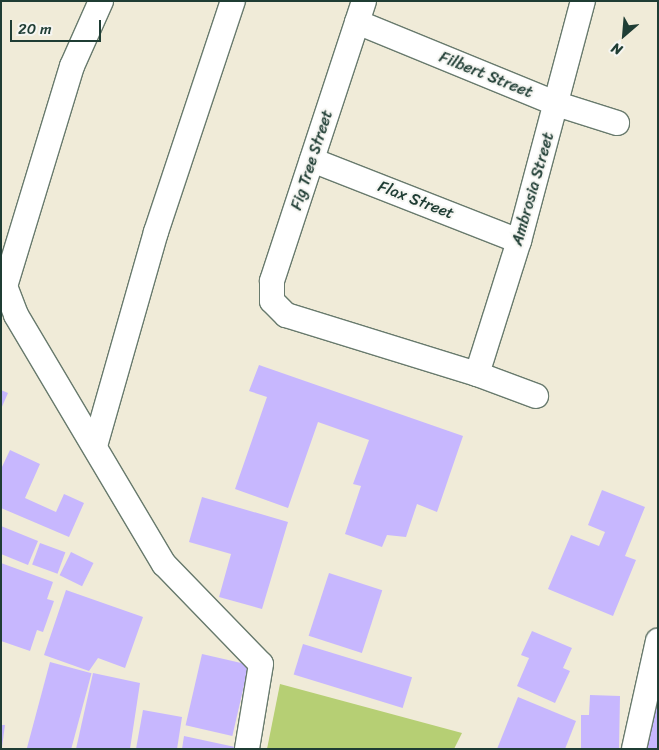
<!DOCTYPE html>
<style>
body{margin:0}
#map{position:relative;width:659px;height:750px;overflow:hidden;background:#f0ebd8;font-family:Sriracha,sans-serif}
div>[style]{position:absolute}
.green>*{inset:0;background:#b6cf74}
.building>*{inset:0;background:#c7b7fe;transform-origin:0 0}
.roads{filter:drop-shadow(1px 0 #687a6d) drop-shadow(-1px 0 #687a6d) drop-shadow(0 1px #687a6d) drop-shadow(0 -1px #687a6d)}
.minor>*{height:24px;margin:-12px;padding:0 12px;transform-origin:12px;border-radius:12px;background:#fff}
span{translate:-50% -50%;white-space:nowrap;text-align:center;line-height:1.15;-webkit-text-stroke:4px #f6f6f2;paint-order:stroke}
.street-label{font-size:16px;color:#1f3d34}
.frame{position:absolute;inset:0;border:2px solid #1f3d34;pointer-events:none}
.north{position:absolute;left:599px;top:10px;width:50px;height:50px;-webkit-text-stroke:4px #f6f6f2;paint-order:stroke;rotate:207deg;font-size:14px;font-weight:700;line-height:20px;text-align:center;color:#1f3d34}
.north::after{content:'';display:block;margin:auto;width:18px;height:22px;background:#1f3d34;clip-path:polygon(50% 0,100% 100%,50% 72%,0 100%)}
.scale{position:absolute;left:10px;top:20px;width:91px;height:22px;box-sizing:border-box;border:2px solid #1f3d34;border-top:0;padding-left:6px;font-size:15px;line-height:18px;white-space:nowrap;color:#1f3d34;-webkit-text-stroke:4px #f6f6f2;paint-order:stroke}
</style>
<div id="map">
<div class="green">
<div style="clip-path:polygon(280px 684px,462px 733px,454px 749px,267px 749px)"></div>
</div>
<div class="building">
<div style="clip-path:polygon(259px 365px,463px 436px,437px 512px,417px 504px,406px 537px,387px 535px,382px 547px,345px 534px,361px 486px,353px 484px,369px 440px,318px 422px,288px 508px,235px 489px,267px 397px,249px 391px)"></div>
<div style="clip-path:polygon(1px 390px,8px 393px,1px 409px)"></div>
<div style="clip-path:polygon(10px 450px,40px 464px,25px 498px,56px 512px,64px 494px,84px 503px,69px 537px,1px 508px,1px 469px)"></div>
<div style="clip-path:polygon(602px 490px,645px 507px,625px 556px,636px 560px,613px 616px,548px 589px,571px 535px,599px 546px,605px 532px,588px 525px)"></div>
<div style="clip-path:polygon(202px 497px,288px 522px,262px 609px,219px 597px,231px 554px,189px 542px)"></div>
<div style="clip-path:polygon(1px 526px,38px 541px,28px 565px,1px 554px)"></div>
<div style="left:40px;top:543px;width:27px;height:23px;rotate:20deg"></div>
<div style="left:71px;top:552px;width:25px;height:26px;rotate:26deg"></div>
<div style="clip-path:polygon(1px 563px,53px 582px,47px 599px,54px 601px,43px 632px,37px 630px,30px 651px,1px 641px)"></div>
<div style="left:329px;top:573px;width:56px;height:66px;rotate:18deg"></div>
<div style="clip-path:polygon(66px 590px,143px 617px,125px 668px,98px 658px,89px 671px,44px 655px)"></div>
<div style="clip-path:polygon(532px 631px,572px 648px,563px 668px,570px 671px,555px 703px,517px 686px,529px 658px,521px 655px)"></div>
<div style="left:303px;top:644px;width:114px;height:32px;rotate:17deg"></div>
<div style="left:202px;top:654px;width:48px;height:73px;rotate:13deg"></div>
<div style="left:50px;top:662px;width:43px;height:90px;rotate:15deg"></div>
<div style="clip-path:polygon(658px 670px,658px 749px,638px 749px)"></div>
<div style="clip-path:polygon(93px 673px,140px 683px,130px 749px,76px 749px)"></div>
<div style="clip-path:polygon(590px 695px,620px 696px,619px 749px,581px 749px,581px 715px,589px 715px)"></div>
<div style="clip-path:polygon(518px 697px,576px 721px,565px 749px,497px 749px)"></div>
<div style="clip-path:polygon(143px 710px,182px 717px,177px 749px,136px 749px)"></div>
<div style="clip-path:polygon(1px 725px,5px 725px,2px 747px,1px 747px)"></div>
<div style="clip-path:polygon(184px 736px,235px 747px,234px 749px,182px 749px)"></div>
</div>
<div class="roads">
<div class="minor">
<div style="left:101px;top:1px;width:71px;rotate:114deg"></div>
<div style="left:72px;top:66px;width:230px;rotate:106.9deg"></div>
<div style="left:5px;top:286px;width:31px;rotate:69deg"></div>
<div style="left:16px;top:315px;width:290px;rotate:59.3deg"></div>
<div style="left:164px;top:564px;width:139px;rotate:45.9deg"></div>
<div style="left:261px;top:664px;width:86px;rotate:99.4deg"></div>
<div style="left:364px;top:1px;width:295px;rotate:108.2deg"></div>
<div style="left:272px;top:281px;width:20px;rotate:90deg"></div>
<div style="left:272px;top:301px;width:20px;rotate:45deg"></div>
<div style="left:286px;top:315px;width:200px;rotate:17.2deg"></div>
<div style="left:477px;top:374px;width:63px;rotate:20.4deg"></div>
<div style="left:357px;top:22px;width:216px;rotate:22.3deg"></div>
<div style="left:557px;top:104px;width:63px;rotate:17.6deg"></div>
<div style="left:312px;top:160px;width:222px;rotate:21.4deg"></div>
<div style="left:477px;top:374px;width:139px;rotate:-72.5deg"></div>
<div style="left:519px;top:241px;width:248px;rotate:-75.1deg"></div>
<div style="left:95px;top:446px;width:223px;rotate:-74.1deg"></div>
<div style="left:156px;top:232px;width:243px;rotate:-71.6deg"></div>
<div style="left:634px;top:749px;width:111px;rotate:-77.5deg"></div>
</div>
</div>
<div class="street-label">
<span style="left:486px;top:75px;rotate:22deg">Filbert Street</span>
<span style="left:312px;top:160px;rotate:-72deg">Fig Tree Street</span>
<span style="left:533px;top:189px;rotate:-74deg">Ambrosia Street</span>
<span style="left:416px;top:200px;rotate:21deg">Flax Street</span>
</div>
<div class="frame"></div>
<div class="north">N</div>
<div class="scale">20 m</div>
</div>
